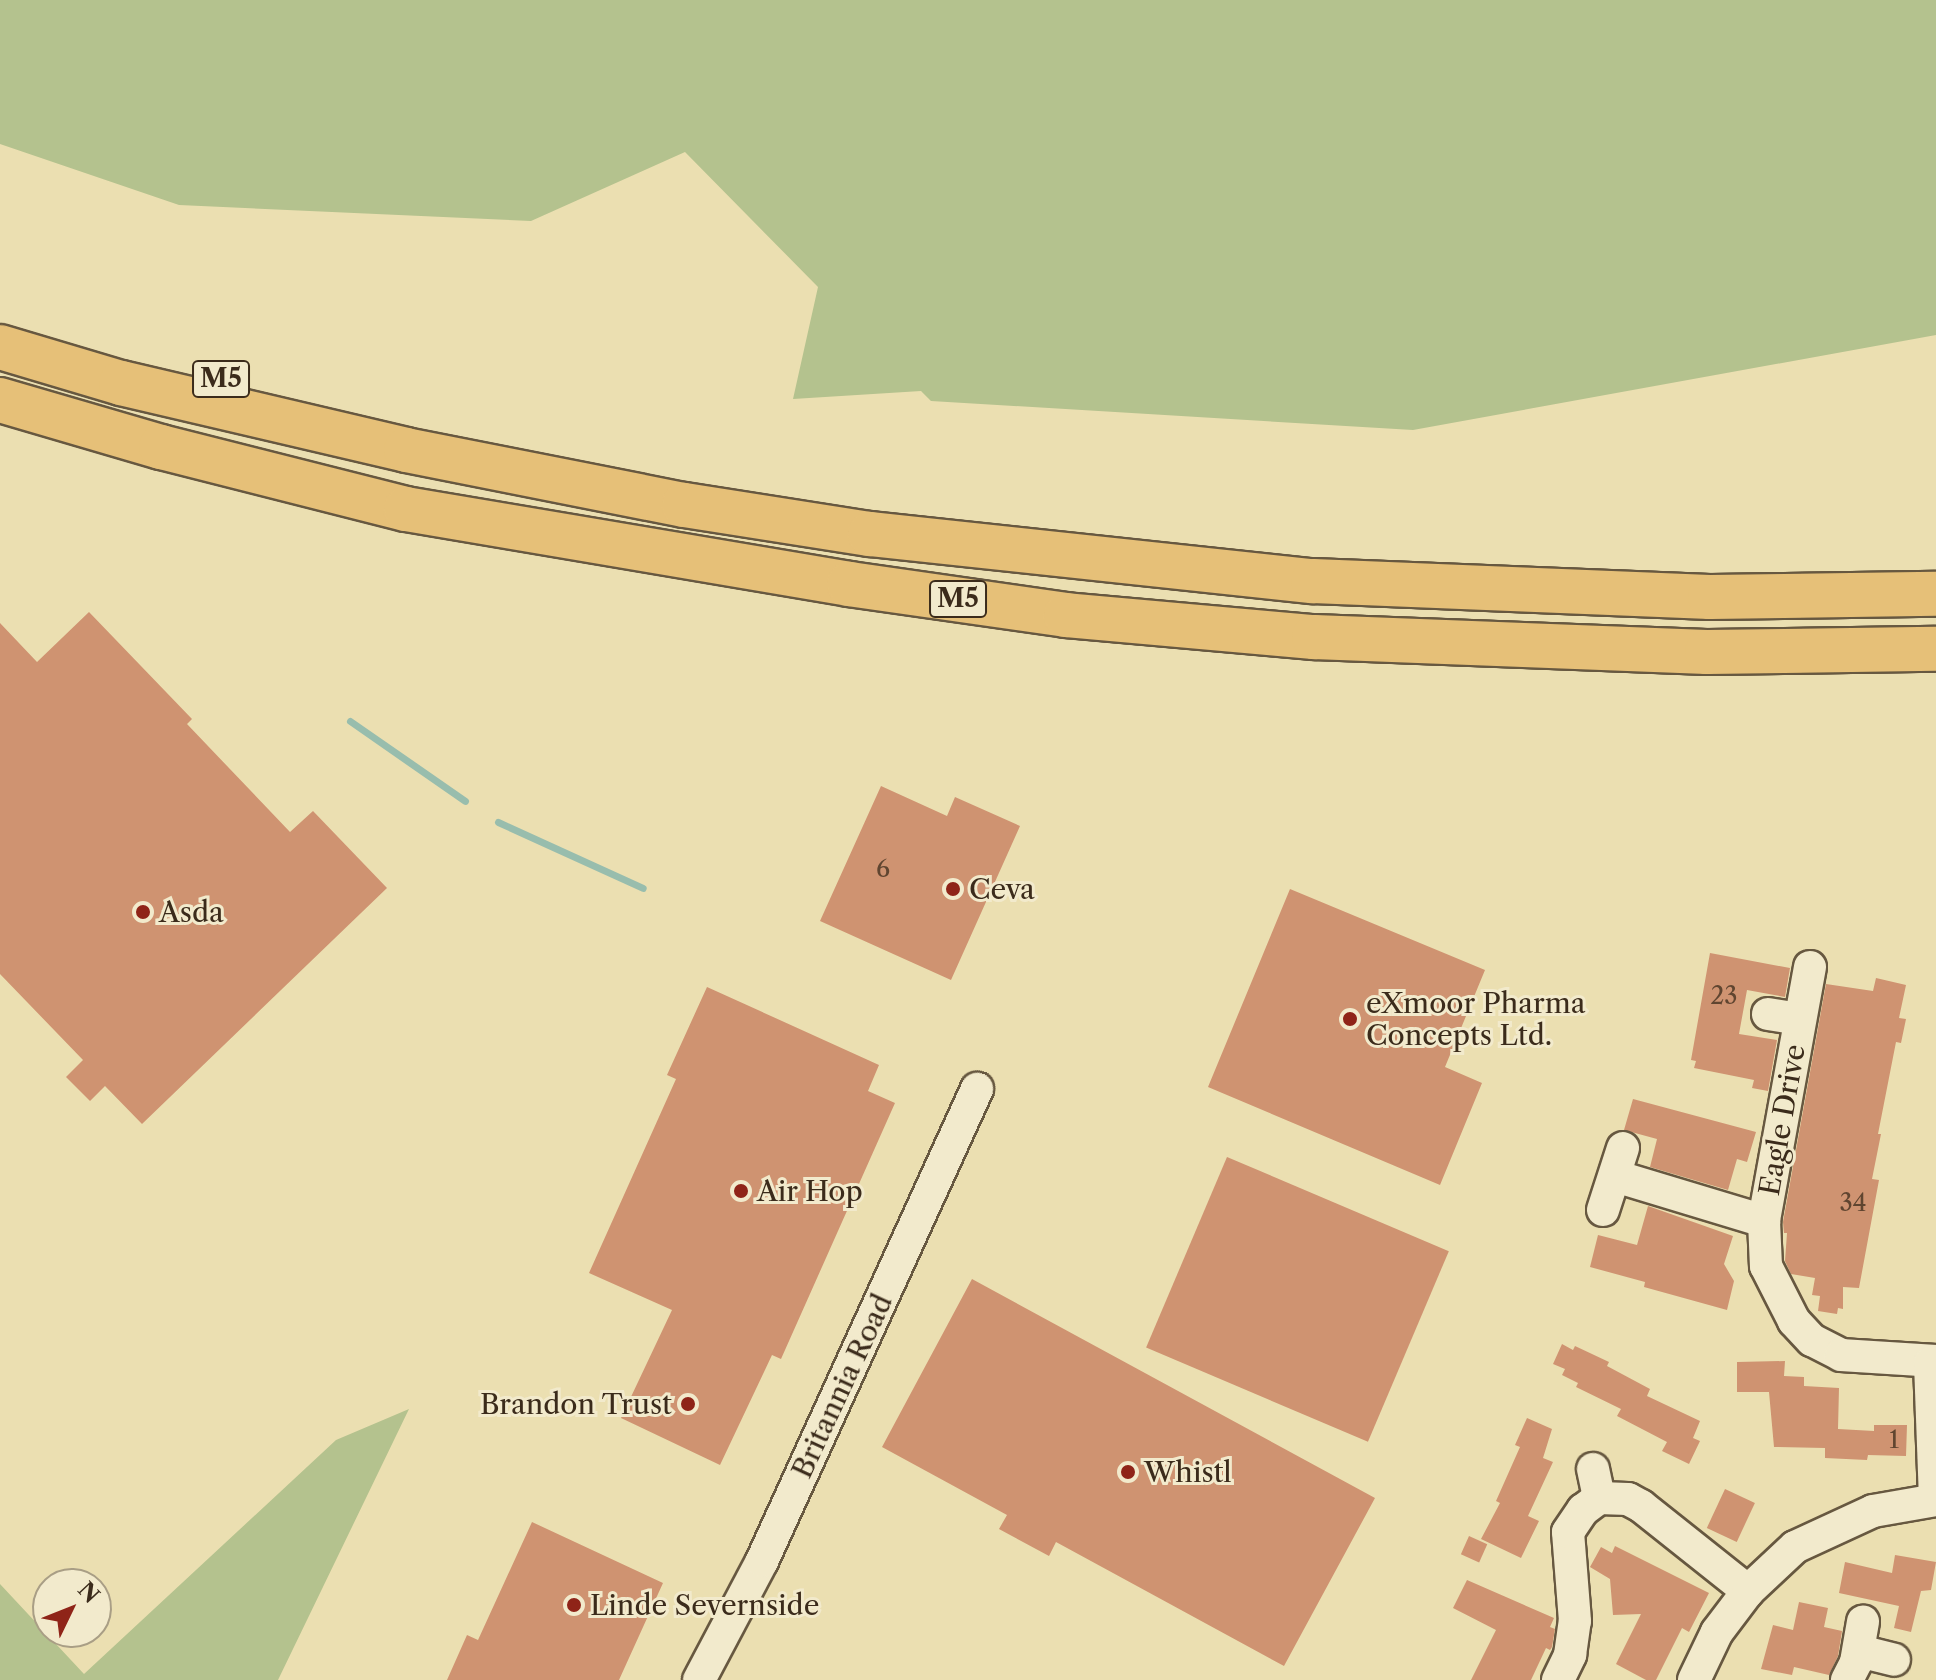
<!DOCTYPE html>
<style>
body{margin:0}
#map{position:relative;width:1936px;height:1680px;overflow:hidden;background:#ebdfb1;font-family:"Libre Caslon Text",serif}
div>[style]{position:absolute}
.green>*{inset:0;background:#b4c28e}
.stream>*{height:7px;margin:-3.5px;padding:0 3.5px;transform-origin:3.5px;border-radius:3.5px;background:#98bdad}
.building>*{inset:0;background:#cf9371;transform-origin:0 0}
.roads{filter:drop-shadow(2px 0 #675840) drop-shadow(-2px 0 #675840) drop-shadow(0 2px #675840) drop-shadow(0 -2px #675840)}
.minor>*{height:32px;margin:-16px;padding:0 16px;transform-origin:16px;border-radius:16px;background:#f2eacc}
.highway>*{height:44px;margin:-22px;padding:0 22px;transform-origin:22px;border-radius:22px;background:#e6c078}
.dots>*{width:22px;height:22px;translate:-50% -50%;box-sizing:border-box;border:4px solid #f2eacc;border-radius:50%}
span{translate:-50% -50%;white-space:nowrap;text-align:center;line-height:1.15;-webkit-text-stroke:6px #f2eacc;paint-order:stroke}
.number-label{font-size:24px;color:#604530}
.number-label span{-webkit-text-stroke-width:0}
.shield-label span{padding:2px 6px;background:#f2eacc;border:2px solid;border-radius:6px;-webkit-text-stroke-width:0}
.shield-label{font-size:26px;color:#3b2b1b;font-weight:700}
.poi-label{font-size:28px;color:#3b2b1b}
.left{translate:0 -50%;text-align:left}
.right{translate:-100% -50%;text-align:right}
.street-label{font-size:28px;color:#3b2b1b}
.north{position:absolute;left:32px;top:1568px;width:80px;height:80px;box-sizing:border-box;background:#f2eacc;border:2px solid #a99e85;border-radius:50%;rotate:47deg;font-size:22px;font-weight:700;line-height:32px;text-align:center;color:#3b2b1b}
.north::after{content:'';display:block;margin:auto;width:28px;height:36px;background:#8f2418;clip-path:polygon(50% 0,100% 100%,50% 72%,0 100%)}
</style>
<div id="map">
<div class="green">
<div style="clip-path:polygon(0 0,1936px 0,1936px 335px,1413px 430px,931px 401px,921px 391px,793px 399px,818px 287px,685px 152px,531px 221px,179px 205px,0 144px)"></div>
<div style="clip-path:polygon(409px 1409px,278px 1680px,0 1680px,0 1584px,84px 1674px,336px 1440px)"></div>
</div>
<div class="stream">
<div style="left:350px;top:721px;width:140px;rotate:34.8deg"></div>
<div style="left:498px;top:822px;width:159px;rotate:24.5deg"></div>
</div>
<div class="building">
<div style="clip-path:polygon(89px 612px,192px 719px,187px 724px,290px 832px,313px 811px,387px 888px,142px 1124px,105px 1086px,90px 1101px,66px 1077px,83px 1060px,0 974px,0 623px,37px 662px)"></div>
<div style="clip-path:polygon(881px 786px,947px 816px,955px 797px,1020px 826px,951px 980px,820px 921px)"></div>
<div style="clip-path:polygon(1290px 889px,1485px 970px,1445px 1067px,1482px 1083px,1440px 1185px,1208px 1087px)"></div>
<div style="clip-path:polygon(1710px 953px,1790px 968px,1785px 997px,1747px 990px,1739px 1034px,1777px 1040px,1768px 1091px,1752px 1088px,1754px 1080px,1694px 1068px,1696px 1061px,1691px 1060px)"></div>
<div style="clip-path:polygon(1876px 978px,1906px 985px,1899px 1018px,1906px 1019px,1901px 1043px,1896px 1042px,1878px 1134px,1881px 1134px,1872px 1179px,1879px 1180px,1859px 1288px,1843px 1287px,1843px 1309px,1838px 1308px,1837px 1314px,1818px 1311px,1820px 1296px,1812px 1295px,1815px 1278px,1791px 1274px,1785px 1261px,1787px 1233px,1784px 1233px,1783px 1222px,1826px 984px,1873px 991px)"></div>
<div style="clip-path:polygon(707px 987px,879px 1065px,868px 1091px,895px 1103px,781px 1359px,772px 1355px,720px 1465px,621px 1418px,672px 1310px,589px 1273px,676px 1079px,667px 1075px)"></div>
<div style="clip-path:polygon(1633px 1099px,1756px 1132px,1747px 1162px,1737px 1159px,1728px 1190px,1650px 1167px,1657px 1139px,1624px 1130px)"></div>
<div style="left:1227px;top:1157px;width:241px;height:207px;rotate:23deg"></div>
<div style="clip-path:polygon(1648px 1206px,1733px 1236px,1724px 1264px,1734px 1281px,1727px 1310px,1644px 1287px,1645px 1282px,1590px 1267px,1598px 1235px,1637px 1245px)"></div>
<div style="clip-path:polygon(972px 1279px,1375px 1498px,1284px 1666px,1056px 1542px,1049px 1556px,999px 1529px,1007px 1515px,882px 1447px)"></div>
<div style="clip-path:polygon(1562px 1344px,1573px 1350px,1575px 1346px,1609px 1362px,1607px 1366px,1650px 1389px,1647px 1396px,1700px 1421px,1693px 1438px,1700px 1441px,1689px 1464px,1662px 1451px,1667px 1442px,1617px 1416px,1621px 1409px,1576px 1387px,1578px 1383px,1562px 1375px,1565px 1369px,1553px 1364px)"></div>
<div style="clip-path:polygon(1785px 1361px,1784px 1376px,1804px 1377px,1804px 1386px,1839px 1388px,1838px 1429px,1874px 1431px,1874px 1425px,1907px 1425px,1906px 1456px,1868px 1455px,1867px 1460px,1825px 1458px,1825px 1448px,1774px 1447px,1769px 1392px,1737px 1392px,1737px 1362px)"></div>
<div style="clip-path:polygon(1527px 1418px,1552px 1429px,1543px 1458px,1553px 1462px,1528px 1516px,1539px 1521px,1521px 1558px,1481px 1539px,1500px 1503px,1496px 1501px,1520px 1447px,1515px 1445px)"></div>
<div style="left:1725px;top:1489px;width:33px;height:43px;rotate:25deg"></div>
<div style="clip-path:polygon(532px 1522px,663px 1583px,619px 1680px,447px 1680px,467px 1635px,478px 1640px)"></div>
<div style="left:1469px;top:1536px;width:20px;height:20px;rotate:24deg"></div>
<div style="clip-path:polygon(1615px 1546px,1709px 1593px,1689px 1632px,1682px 1628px,1656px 1680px,1646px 1680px,1616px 1664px,1641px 1614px,1613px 1615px,1610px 1579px,1590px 1567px,1601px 1547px,1612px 1553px)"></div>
<div style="clip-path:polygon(1895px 1555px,1936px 1562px,1931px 1590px,1921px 1591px,1911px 1632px,1894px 1628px,1899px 1606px,1839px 1593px,1845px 1562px,1892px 1573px)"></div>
<div style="clip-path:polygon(1467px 1580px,1554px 1618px,1550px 1627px,1555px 1629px,1552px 1647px,1550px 1650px,1546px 1648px,1531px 1680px,1471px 1680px,1496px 1630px,1453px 1608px)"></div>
<div style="clip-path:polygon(1799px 1602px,1828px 1608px,1824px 1627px,1842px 1631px,1838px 1656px,1829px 1675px,1794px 1667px,1792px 1675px,1761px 1669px,1773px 1625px,1793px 1630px)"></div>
</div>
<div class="roads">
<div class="minor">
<div style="left:1810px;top:967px;width:258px;rotate:100.3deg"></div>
<div style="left:1764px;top:1221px;width:45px;rotate:87.5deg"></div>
<div style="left:1766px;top:1266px;width:62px;rotate:63deg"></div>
<div style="left:1794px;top:1321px;width:26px;rotate:47deg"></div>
<div style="left:1812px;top:1340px;width:33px;rotate:27deg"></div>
<div style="left:1841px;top:1355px;width:95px;rotate:3.6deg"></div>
<div style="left:1768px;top:1014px;width:32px;rotate:9deg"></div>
<div style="left:1615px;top:1176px;width:156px;rotate:16.8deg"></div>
<div style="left:1603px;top:1210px;width:65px;rotate:-72.1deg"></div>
<div style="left:1930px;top:1363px;width:137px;rotate:87.9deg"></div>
<div style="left:1593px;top:1469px;width:30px;rotate:78deg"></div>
<div style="left:1859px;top:1651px;width:36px;rotate:14deg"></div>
<div style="left:699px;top:1680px;width:135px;rotate:-62.1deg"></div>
<div style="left:762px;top:1561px;width:519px;rotate:-65.51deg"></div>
<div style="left:1558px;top:1680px;width:28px;rotate:-64deg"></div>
<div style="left:1570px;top:1655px;width:34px;rotate:-82deg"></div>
<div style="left:1575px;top:1621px;width:89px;rotate:-94.5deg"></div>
<div style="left:1568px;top:1532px;width:27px;rotate:-56deg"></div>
<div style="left:1583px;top:1510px;width:20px;rotate:-37deg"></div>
<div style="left:1599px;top:1498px;width:29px;rotate:2deg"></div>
<div style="left:1628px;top:1499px;width:15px;rotate:28deg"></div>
<div style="left:1641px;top:1506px;width:137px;rotate:38.5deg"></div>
<div style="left:1694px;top:1680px;width:53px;rotate:-64.4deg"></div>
<div style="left:1717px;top:1632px;width:51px;rotate:-52.9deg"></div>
<div style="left:1748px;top:1591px;width:64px;rotate:-43.1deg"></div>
<div style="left:1795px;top:1547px;width:86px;rotate:-24.8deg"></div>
<div style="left:1873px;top:1511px;width:64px;rotate:-9.9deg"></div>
<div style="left:1847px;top:1680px;width:20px;rotate:-63deg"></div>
<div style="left:1856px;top:1662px;width:41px;rotate:-80.1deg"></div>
</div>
<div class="highway">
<div style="left:0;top:347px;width:126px;rotate:16.6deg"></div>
<div style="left:121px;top:383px;width:293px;rotate:13.2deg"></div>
<div style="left:406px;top:450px;width:283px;rotate:11.2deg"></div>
<div style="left:684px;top:505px;width:188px;rotate:8.9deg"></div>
<div style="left:870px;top:534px;width:445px;rotate:6.1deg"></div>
<div style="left:1313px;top:581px;width:397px;rotate:2.3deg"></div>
<div style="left:1710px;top:597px;width:226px;rotate:-0.8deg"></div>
<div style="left:0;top:400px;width:168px;rotate:16.3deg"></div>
<div style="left:161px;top:447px;width:253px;rotate:14.2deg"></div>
<div style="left:406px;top:509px;width:449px;rotate:9.6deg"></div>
<div style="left:849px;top:584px;width:219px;rotate:8.1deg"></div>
<div style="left:1066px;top:615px;width:249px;rotate:5.1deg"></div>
<div style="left:1314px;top:637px;width:393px;rotate:2.2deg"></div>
<div style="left:1707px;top:652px;width:229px;rotate:-0.8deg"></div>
</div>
</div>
<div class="dots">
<div style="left:953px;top:889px;background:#8f2418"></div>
<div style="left:143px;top:912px;background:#8f2418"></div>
<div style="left:1350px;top:1019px;background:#8f2418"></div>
<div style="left:741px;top:1191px;background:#8f2418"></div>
<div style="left:688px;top:1404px;background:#8f2418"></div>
<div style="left:1128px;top:1472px;background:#8f2418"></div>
<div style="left:574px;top:1605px;background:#8f2418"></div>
</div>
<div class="number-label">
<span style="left:883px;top:869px">6</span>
<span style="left:1724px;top:996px">23</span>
<span style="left:1853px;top:1203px">34</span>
<span style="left:1894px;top:1440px">1</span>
</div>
<div class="shield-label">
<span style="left:221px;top:379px">M5</span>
<span style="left:958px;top:599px">M5</span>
</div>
<div class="poi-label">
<span class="left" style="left:969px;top:889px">Ceva</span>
<span class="left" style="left:159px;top:912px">Asda</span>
<span class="left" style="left:1366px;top:1019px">eXmoor Pharma<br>Concepts Ltd.</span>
<span class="left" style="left:757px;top:1191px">Air Hop</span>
<span class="right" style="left:672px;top:1404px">Brandon Trust</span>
<span class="left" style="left:1144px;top:1472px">Whistl</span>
<span class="left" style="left:590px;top:1605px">Linde Severnside</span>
</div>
<div class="street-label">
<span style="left:1782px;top:1120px;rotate:-80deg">Eagle Drive</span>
<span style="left:842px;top:1386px;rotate:-65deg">Britannia Road</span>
</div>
<div class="north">N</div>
</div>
